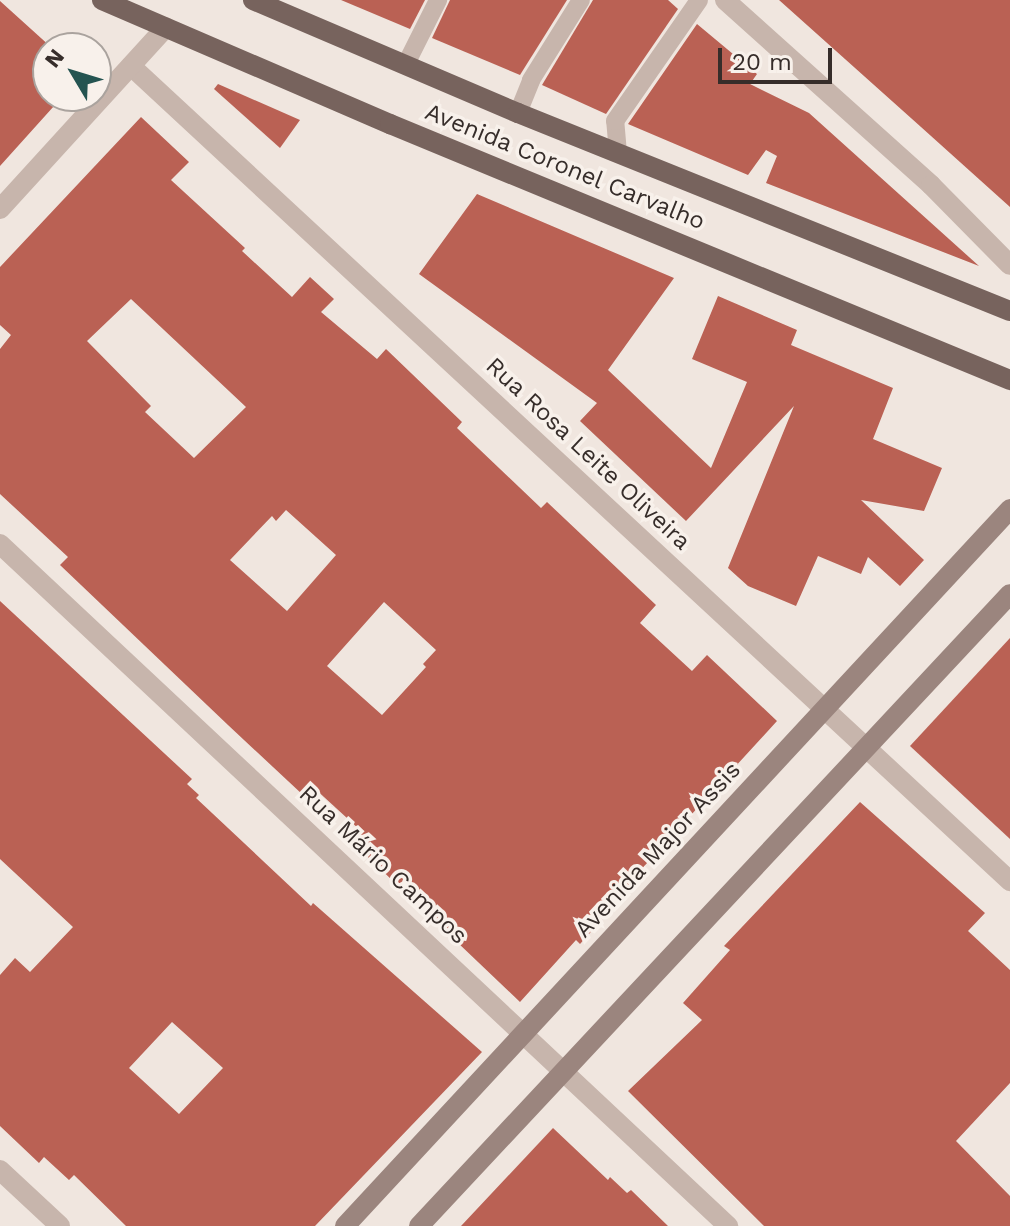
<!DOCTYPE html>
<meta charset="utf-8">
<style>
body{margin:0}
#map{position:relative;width:1010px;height:1226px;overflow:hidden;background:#f0e6df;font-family:"Work Sans",sans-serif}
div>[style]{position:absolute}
.building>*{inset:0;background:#ba6154}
.lane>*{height:18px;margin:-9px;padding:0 9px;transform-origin:9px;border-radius:9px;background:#c7b5ac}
.street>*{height:20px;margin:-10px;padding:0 10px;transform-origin:10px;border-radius:10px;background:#c7b5ac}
.secondary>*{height:20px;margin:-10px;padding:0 10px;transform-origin:10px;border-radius:10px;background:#9b857e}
.primary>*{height:20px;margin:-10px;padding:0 10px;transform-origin:10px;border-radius:10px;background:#77635d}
span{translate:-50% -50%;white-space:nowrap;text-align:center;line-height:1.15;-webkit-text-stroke:7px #f8f1eb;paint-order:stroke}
.street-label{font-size:24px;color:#362d2a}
.north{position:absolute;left:32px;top:32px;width:80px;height:80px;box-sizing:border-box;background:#f8f1eb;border:2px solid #aaa39e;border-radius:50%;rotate:308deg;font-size:22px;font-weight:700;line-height:32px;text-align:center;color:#362d2a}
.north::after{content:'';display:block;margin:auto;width:28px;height:36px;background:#245451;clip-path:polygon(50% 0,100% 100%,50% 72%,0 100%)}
.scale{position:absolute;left:718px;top:48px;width:114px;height:36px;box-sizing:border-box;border:4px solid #362d2a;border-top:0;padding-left:10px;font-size:24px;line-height:28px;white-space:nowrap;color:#362d2a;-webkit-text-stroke:6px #f8f1eb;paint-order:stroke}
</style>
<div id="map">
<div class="building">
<div style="clip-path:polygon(341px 0,425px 0,410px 29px)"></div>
<div style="clip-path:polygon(450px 0,567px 0,520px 75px,432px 38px)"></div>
<div style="clip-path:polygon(593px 0,668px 0,678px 9px,606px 114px,542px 85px)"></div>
<div style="clip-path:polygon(779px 0,1010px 0,1010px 207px,921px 127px)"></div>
<div style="clip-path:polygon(0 1px,52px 48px,48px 48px,48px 96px,63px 96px,0 166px)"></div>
<div style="clip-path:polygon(697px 24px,757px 74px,750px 84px,809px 113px,979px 266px,766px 183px,777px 156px,766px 150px,748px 175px,628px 124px)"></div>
<div style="clip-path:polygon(218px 84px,300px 120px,280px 148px,214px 89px)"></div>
<div style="clip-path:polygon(evenodd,141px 117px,189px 162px,171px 180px,245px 248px,242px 251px,292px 297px,310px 277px,334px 299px,321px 312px,377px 359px,386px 349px,462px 422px,457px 428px,541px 508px,547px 502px,656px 605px,640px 623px,692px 671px,707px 655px,777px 721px,637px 874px,640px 877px,580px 944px,576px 940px,520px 1002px,350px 840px,360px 830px,312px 786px,303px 795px,228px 725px,60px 565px,68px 557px,0 494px,0 349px,11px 335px,0 325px,0 267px,141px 117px,131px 299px,246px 407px,194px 458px,145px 412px,151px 406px,87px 341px,131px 299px,141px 117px,286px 510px,336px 555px,287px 611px,230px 560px,272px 516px,276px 521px,286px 510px,141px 117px,384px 602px,436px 650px,423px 664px,426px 667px,382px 715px,327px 666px,384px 602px)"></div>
<div style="clip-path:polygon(477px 194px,674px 278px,608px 370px,711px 468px,747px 382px,692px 359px,718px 296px,797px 330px,791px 345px,893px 388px,873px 439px,942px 468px,924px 511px,861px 500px,924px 560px,900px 586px,868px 557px,861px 574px,818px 556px,796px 606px,748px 586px,728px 568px,794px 406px,686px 521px,580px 421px,597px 403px,419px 274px)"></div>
<div style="clip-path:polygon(evenodd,0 601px,192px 779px,187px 784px,199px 795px,196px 798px,311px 906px,313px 903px,482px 1052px,315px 1226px,126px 1226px,74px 1175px,69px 1180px,44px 1157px,39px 1163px,0 1126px,0 975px,15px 958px,30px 972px,73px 927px,0 859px,0 601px,172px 1022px,223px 1068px,179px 1114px,129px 1068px,172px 1022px)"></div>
<div style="clip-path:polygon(1010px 638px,1010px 839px,910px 746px)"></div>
<div style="clip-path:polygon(860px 802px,985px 913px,968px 931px,1010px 970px,1010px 1083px,956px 1141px,1010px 1196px,1010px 1226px,764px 1226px,628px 1091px,702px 1020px,683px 1003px,730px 950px,724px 946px)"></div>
<div style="clip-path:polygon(553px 1128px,608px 1180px,610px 1177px,627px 1193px,631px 1190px,668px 1226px,461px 1226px)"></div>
</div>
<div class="lane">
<div style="left:406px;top:64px;width:72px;rotate:-63.4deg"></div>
<div style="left:518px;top:113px;width:35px;rotate:-68deg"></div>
<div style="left:531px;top:80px;width:94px;rotate:-58deg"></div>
<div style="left:618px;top:153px;width:32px;rotate:-95deg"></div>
<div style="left:615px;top:121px;width:147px;rotate:-55.2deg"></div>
</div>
<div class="street">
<div style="left:725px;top:0;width:277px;rotate:41.9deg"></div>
<div style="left:931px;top:185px;width:112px;rotate:45.4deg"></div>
<div style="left:131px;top:66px;width:1199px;rotate:42.84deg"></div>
<div style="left:0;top:209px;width:246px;rotate:-47.6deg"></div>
<div style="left:0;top:544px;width:998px;rotate:43.13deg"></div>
<div style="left:0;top:1170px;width:82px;rotate:43deg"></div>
</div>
<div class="secondary">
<div style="left:345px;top:1226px;width:978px;rotate:-47.15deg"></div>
<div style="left:419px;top:1226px;width:865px;rotate:-46.92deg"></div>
</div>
<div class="primary">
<div style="left:102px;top:0;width:314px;rotate:23.3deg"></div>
<div style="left:390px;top:124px;width:671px;rotate:22.44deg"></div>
<div style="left:253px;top:0;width:288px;rotate:23.1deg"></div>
<div style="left:518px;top:113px;width:530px;rotate:21.92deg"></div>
</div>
<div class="street-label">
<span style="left:565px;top:167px;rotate:22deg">Avenida Coronel Carvalho</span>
<span style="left:588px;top:454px;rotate:43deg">Rua Rosa Leite Oliveira</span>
<span style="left:658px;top:850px;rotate:-47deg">Avenida Major Assis</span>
<span style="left:383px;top:865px;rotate:43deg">Rua Mário Campos</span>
</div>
<div class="north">N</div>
<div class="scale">20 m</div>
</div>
